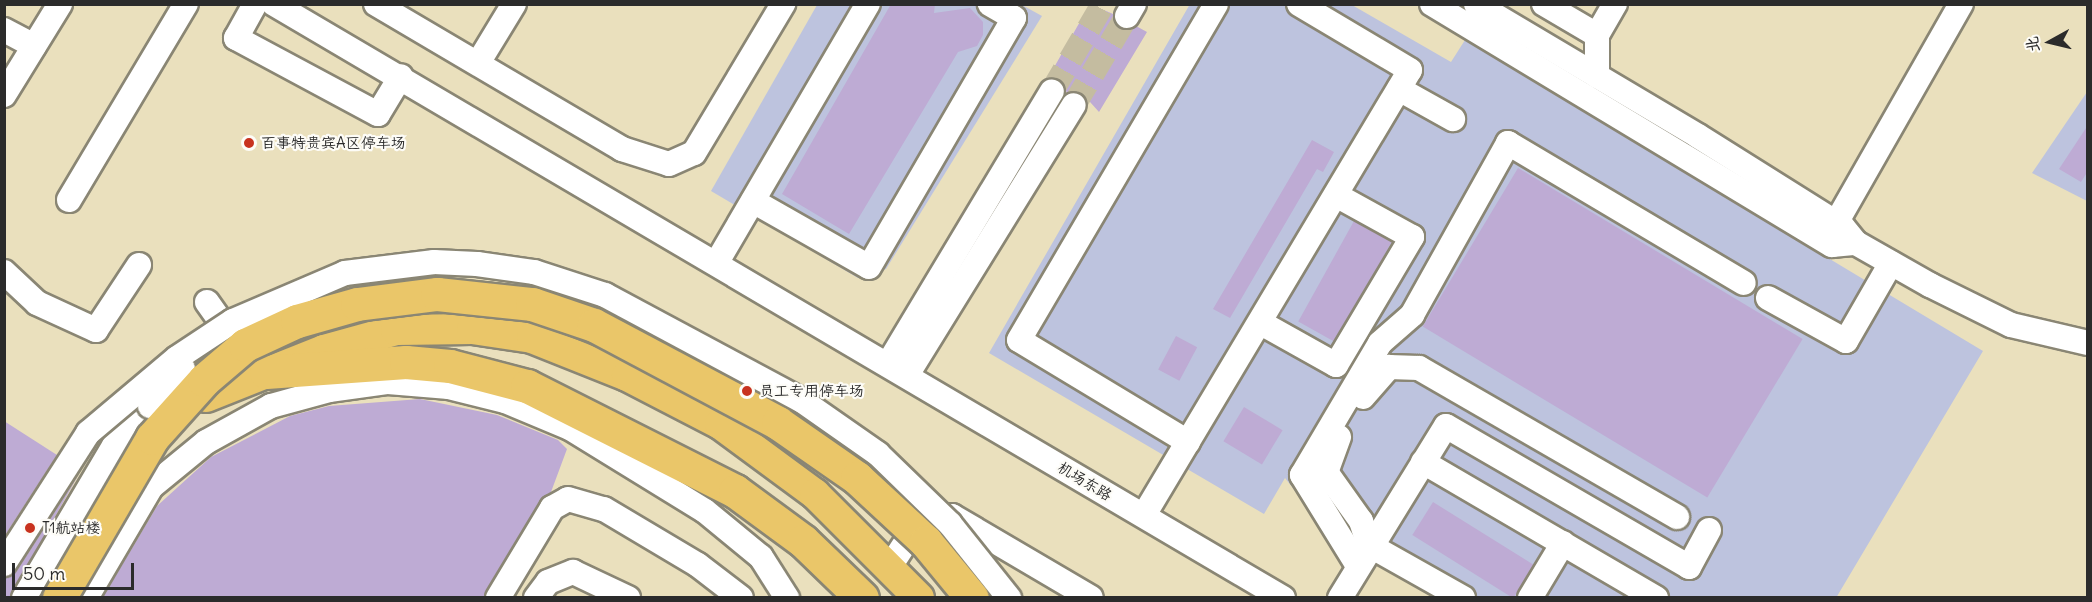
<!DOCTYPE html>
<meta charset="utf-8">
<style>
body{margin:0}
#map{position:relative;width:2092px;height:602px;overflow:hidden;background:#eae0bd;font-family:Delius,"LXGW WenKai TC",sans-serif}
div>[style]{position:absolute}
.industrial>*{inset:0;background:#bdc3de}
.building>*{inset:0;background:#beabd4;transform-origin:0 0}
.minor-tunnel>*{height:24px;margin-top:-12px;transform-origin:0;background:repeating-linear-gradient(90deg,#c4bca0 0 24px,transparent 0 36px)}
.roads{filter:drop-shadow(2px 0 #8a8674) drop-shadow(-2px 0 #8a8674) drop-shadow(0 2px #8a8674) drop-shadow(0 -2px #8a8674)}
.minor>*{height:24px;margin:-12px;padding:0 12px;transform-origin:12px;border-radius:12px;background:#fff}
.major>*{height:30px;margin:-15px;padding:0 15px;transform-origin:15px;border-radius:15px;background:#eac669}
.highway>*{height:33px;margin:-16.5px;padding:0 16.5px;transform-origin:16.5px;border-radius:16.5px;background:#eac669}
.bridges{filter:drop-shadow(2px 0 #8a8674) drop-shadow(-2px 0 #8a8674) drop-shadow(0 2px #8a8674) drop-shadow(0 -2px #8a8674)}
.minor-bridge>*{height:24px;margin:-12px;padding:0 12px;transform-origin:12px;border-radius:12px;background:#fff}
.highway-bridge>*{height:33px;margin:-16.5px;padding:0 16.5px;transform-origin:16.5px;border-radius:16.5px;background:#eac669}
.dots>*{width:16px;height:16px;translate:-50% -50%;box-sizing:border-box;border:3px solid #fdfcf7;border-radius:50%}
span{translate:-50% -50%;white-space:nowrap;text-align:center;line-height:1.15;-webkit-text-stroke:4.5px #fdfcf7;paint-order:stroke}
.poi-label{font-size:15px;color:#2b2b2b}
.left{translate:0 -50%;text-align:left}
.street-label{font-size:15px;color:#2b2b2b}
.frame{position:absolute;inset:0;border:6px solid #2b2b2b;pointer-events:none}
.north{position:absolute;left:2020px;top:12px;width:60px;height:60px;-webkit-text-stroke:4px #fdfcf7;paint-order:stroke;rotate:262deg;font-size:16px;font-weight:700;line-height:24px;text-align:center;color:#2b2b2b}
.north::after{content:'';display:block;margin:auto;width:21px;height:27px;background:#2b2b2b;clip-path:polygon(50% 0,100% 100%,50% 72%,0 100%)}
.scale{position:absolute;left:12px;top:563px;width:122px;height:27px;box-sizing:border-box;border:3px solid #2b2b2b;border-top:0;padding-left:8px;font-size:18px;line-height:21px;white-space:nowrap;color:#2b2b2b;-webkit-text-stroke:4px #fdfcf7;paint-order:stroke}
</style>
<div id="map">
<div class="industrial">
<div style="clip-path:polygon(1190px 4px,1352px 5px,1451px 62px,1465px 40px,1983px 351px,1836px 598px,1437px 597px,1338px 545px,1285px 478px,1264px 514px,989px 353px)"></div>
<div style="clip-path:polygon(817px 5px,1022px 5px,1042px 16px,886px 269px,858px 278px,711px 191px)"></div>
<div style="clip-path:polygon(2087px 92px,2087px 201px,2032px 173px)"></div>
</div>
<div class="building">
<div style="clip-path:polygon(891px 4px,935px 4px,934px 13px,970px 8px,983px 22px,983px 35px,977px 46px,958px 52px,849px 234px,782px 194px)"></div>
<div style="clip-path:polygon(1090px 4px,1113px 14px,1120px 29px,1136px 26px,1147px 32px,1099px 112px,1082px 93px,1067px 93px,1060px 79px,1048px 78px)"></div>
<div style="clip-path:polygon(2088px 125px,2088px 171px,2081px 182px,2059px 169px)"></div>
<div style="clip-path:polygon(1312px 140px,1334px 152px,1323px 172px,1317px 169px,1230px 318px,1213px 309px)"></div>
<div style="left:1518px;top:168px;width:332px;height:185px;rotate:31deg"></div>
<div style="left:1354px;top:221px;width:43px;height:115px;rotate:29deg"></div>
<div style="left:1176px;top:336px;width:24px;height:38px;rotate:28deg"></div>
<div style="clip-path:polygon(420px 399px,497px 415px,558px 440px,567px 449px,551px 492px,540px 501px,484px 597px,103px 597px,157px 506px,211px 457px,290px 416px,329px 406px)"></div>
<div style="left:1244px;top:407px;width:45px;height:40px;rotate:31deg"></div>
<div style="clip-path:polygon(4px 421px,57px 455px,4px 537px)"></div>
<div style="clip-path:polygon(79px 474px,10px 597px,4px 597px,4px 578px,16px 572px)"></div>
<div style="left:1433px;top:502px;width:119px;height:39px;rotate:32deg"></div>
</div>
<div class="minor-tunnel">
<div style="left:1052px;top:91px;width:101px;rotate:-59.6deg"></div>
<div style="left:1074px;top:105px;width:104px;rotate:-59.2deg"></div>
</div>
<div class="roads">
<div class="minor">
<div style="left:255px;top:4px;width:39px;rotate:119deg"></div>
<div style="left:236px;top:38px;width:161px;rotate:28.2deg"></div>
<div style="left:378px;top:114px;width:44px;rotate:-58.8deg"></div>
<div style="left:274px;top:4px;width:1171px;rotate:30.49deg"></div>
<div style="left:376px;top:4px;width:286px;rotate:30.5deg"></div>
<div style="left:622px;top:149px;width:49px;rotate:17.7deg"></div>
<div style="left:669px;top:164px;width:27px;rotate:-24deg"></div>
<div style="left:694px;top:153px;width:174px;rotate:-59.1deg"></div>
<div style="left:1432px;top:4px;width:467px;rotate:31.1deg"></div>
<div style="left:1832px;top:245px;width:24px;rotate:-5deg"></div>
<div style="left:1476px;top:4px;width:258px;rotate:30.7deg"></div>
<div style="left:1698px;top:136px;width:171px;rotate:32.1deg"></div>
<div style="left:1843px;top:227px;width:21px;rotate:51deg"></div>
<div style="left:1856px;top:243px;width:85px;rotate:29.6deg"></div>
<div style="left:1930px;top:285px;width:90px;rotate:26.3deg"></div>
<div style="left:2011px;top:325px;width:79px;rotate:13.2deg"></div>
<div style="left:1544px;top:4px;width:61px;rotate:30.3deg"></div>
<div style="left:1597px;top:35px;width:41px;rotate:90deg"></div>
<div style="left:1127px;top:16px;width:14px;rotate:-60deg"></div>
<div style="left:4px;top:30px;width:34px;rotate:28deg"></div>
<div style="left:1597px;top:35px;width:36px;rotate:-60deg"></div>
<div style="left:478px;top:63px;width:69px;rotate:-58.6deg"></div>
<div style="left:1399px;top:89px;width:62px;rotate:29.1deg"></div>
<div style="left:4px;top:95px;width:107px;rotate:-58.4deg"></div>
<div style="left:69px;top:200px;width:228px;rotate:-59.2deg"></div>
<div style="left:753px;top:201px;width:133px;rotate:29.6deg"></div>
<div style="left:869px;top:267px;width:288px;rotate:-59.8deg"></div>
<div style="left:1014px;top:18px;width:28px;rotate:-150deg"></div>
<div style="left:1836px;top:223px;width:252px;rotate:-60.3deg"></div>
<div style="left:717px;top:262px;width:299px;rotate:-59.7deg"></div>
<div style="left:4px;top:272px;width:45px;rotate:43.2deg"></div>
<div style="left:37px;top:303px;width:65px;rotate:24.6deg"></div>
<div style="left:96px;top:330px;width:78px;rotate:-56.5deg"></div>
<div style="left:1768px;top:298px;width:89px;rotate:28.9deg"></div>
<div style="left:1846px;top:341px;width:90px;rotate:-60deg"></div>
<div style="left:207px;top:302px;width:50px;rotate:54.7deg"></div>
<div style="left:1261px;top:323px;width:86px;rotate:29.2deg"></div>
<div style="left:1336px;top:365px;width:149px;rotate:-59.3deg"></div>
<div style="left:1412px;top:237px;width:87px;rotate:-151.1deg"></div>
<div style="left:888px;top:364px;width:318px;rotate:-59deg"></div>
<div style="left:907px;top:375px;width:317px;rotate:-58.3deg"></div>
<div style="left:1363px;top:397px;width:40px;rotate:-49deg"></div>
<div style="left:1389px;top:367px;width:30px;rotate:2deg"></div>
<div style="left:1419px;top:368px;width:298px;rotate:30deg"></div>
<div style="left:1339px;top:437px;width:37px;rotate:110deg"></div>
<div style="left:1326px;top:472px;width:60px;rotate:54.5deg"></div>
<div style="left:1361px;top:521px;width:25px;rotate:72deg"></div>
<div style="left:1369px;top:545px;width:108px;rotate:29.4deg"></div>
<div style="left:1188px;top:442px;width:197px;rotate:-148.9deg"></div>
<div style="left:1019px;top:340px;width:389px;rotate:-59.6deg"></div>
<div style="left:1423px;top:462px;width:270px;rotate:30.3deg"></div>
<div style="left:1144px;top:515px;width:518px;rotate:-59.13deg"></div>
<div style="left:1410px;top:70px;width:129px;rotate:-149.3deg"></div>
<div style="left:891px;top:565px;width:48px;rotate:-57deg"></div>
<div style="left:917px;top:525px;width:17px;rotate:-31deg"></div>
<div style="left:932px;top:516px;width:20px"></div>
<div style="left:952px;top:516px;width:161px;rotate:30.5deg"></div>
<div style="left:1358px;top:566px;width:107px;rotate:-121.6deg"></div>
<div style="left:1302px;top:475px;width:153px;rotate:-59.4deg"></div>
<div style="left:1380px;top:343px;width:43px;rotate:-41.2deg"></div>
<div style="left:1412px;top:315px;width:197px;rotate:-60.8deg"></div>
<div style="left:1508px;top:143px;width:274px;rotate:30.7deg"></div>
<div style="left:24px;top:598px;width:177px;rotate:-59.4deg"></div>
<div style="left:114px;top:446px;width:54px;rotate:-48deg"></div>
<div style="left:86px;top:598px;width:129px;rotate:-59.6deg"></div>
<div style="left:151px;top:487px;width:71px;rotate:-39.3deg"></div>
<div style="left:206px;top:442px;width:74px;rotate:-29deg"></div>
<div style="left:271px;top:406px;width:60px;rotate:-15.4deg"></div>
<div style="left:329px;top:390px;width:60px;rotate:-7.7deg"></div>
<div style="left:388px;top:382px;width:61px;rotate:4.7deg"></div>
<div style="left:449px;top:387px;width:58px;rotate:14deg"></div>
<div style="left:505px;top:401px;width:70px;rotate:22.6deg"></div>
<div style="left:570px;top:428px;width:158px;rotate:31.6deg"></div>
<div style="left:705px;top:511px;width:72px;rotate:39.4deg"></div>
<div style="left:761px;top:557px;width:49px;rotate:57.6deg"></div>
<div style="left:498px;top:598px;width:105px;rotate:-59deg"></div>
<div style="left:552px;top:508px;width:18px;rotate:-29deg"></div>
<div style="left:568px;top:499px;width:37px;rotate:16deg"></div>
<div style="left:604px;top:509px;width:109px;rotate:30.8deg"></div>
<div style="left:698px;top:565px;width:54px;rotate:37.5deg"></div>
<div style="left:536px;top:598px;width:20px;rotate:-53deg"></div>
<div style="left:548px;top:582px;width:27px;rotate:-22deg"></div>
<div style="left:573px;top:572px;width:61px;rotate:25.3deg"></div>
<div style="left:1340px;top:598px;width:202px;rotate:-58.4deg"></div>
<div style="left:1446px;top:426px;width:281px;rotate:30.1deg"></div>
<div style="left:1689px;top:567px;width:42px;rotate:-61.6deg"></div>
<div style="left:1530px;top:598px;width:64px;rotate:-59deg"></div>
</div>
<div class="major">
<div style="left:206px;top:397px;width:127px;rotate:-21.7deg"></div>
<div style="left:324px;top:350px;width:75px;rotate:-15.5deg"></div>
<div style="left:396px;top:330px;width:76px;rotate:-0.8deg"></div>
<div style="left:472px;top:329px;width:61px;rotate:8.5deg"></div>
<div style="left:532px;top:338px;width:102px;rotate:21.8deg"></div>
<div style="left:627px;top:376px;width:105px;rotate:27.3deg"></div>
<div style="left:720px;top:424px;width:118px;rotate:36.4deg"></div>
<div style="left:815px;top:494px;width:147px;rotate:45deg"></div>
</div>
<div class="highway">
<div style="left:266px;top:372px;width:140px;rotate:-4.1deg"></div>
<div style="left:406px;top:362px;width:44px;rotate:5.2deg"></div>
<div style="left:450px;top:366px;width:80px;rotate:14.6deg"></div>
<div style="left:527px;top:386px;width:233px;rotate:26.8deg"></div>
<div style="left:735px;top:491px;width:84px;rotate:36.3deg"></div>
<div style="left:803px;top:541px;width:82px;rotate:44deg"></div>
</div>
</div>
<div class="bridges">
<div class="minor-bridge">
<div style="left:150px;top:406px;width:50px;rotate:-49deg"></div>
<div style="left:4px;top:564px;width:156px;rotate:-57.3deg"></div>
<div style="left:88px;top:433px;width:116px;rotate:-40.1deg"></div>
<div style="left:177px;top:358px;width:67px;rotate:-33.5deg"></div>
<div style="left:233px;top:321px;width:122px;rotate:-23.2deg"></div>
<div style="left:345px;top:273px;width:90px;rotate:-7deg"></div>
<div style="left:434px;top:262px;width:43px;rotate:2.7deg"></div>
<div style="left:477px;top:264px;width:58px;rotate:8deg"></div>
<div style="left:534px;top:272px;width:75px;rotate:17.9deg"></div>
<div style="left:605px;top:295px;width:222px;rotate:28.2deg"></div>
<div style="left:801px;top:400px;width:94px;rotate:35deg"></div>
<div style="left:878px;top:454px;width:100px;rotate:44.2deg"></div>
<div style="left:950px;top:524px;width:95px;rotate:51.4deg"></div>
</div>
<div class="highway-bridge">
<div style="left:59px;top:598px;width:185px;rotate:-59.8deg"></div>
<div style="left:152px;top:438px;width:78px;rotate:-48.1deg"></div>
<div style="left:204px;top:380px;width:54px;rotate:-40.5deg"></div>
<div style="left:245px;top:345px;width:57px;rotate:-24.8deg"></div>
<div style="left:297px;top:321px;width:62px;rotate:-15.8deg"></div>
<div style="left:357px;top:304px;width:81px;rotate:-7.1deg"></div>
<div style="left:437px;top:294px;width:96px;rotate:6deg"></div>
<div style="left:532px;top:304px;width:65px;rotate:18.7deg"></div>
<div style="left:594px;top:325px;width:208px;rotate:28deg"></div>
<div style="left:778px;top:423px;width:96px;rotate:34.8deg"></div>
<div style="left:857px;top:478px;width:94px;rotate:42.8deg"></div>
<div style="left:926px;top:542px;width:72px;rotate:50.6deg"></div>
</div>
</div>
<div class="dots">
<div style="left:249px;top:143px;background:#c8321e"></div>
<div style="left:747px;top:391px;background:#c8321e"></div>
<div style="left:30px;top:528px;background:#c8321e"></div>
</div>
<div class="poi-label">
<span class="left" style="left:261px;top:143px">百事特贵宾A区停车场</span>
<span class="left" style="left:759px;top:391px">员工专用停车场</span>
<span class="left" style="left:42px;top:528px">T1航站楼</span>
</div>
<div class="street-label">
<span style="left:1085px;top:481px;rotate:31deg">机场东路</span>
</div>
<div class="frame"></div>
<div class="north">北</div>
<div class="scale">50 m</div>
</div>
